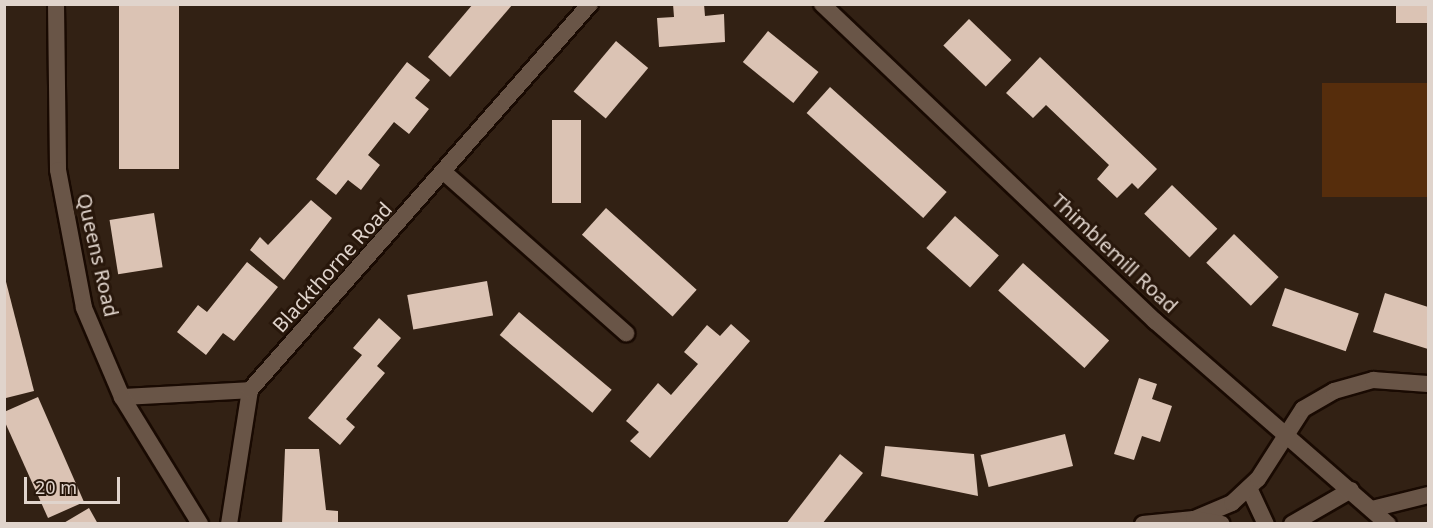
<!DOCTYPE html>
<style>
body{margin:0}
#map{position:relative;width:1433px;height:528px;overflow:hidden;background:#322114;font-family:"Noto Sans",sans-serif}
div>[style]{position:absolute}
.green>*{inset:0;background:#562d0c;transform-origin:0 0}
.building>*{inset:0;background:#dbc3b4;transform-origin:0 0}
.roads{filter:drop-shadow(2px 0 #190a02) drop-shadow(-2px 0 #190a02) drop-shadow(0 2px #190a02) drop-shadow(0 -2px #190a02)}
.minor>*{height:16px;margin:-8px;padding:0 8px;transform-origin:8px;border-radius:8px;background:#695547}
.tertiary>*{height:16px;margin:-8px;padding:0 8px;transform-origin:8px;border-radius:8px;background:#695547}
.secondary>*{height:16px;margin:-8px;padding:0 8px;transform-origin:8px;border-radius:8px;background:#695547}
span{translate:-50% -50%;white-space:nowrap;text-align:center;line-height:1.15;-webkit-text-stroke:6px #28170b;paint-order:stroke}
.street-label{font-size:20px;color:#e0d4cc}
.frame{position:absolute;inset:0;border:6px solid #e0d4cc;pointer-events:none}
.scale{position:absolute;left:24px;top:477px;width:96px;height:27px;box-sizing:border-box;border:3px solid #e0d4cc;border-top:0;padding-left:8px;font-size:18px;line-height:21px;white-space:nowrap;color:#e0d4cc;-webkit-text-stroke:4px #28170b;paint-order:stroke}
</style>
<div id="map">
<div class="green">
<div style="left:1428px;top:83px;width:114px;height:106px;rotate:90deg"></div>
</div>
<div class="building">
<div style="left:119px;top:4px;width:60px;height:165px"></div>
<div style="clip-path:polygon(473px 4px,513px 4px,450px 77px,428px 57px)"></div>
<div style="clip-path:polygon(673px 4px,704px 4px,705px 16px,724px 14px,725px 42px,659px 47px,657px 18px,674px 17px)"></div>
<div style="left:1396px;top:4px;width:32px;height:19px"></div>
<div style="left:969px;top:19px;width:59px;height:37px;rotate:44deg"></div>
<div style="left:768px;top:31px;width:65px;height:40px;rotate:39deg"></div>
<div style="left:616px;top:41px;width:42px;height:66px;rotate:40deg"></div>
<div style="clip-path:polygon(1040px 57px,1157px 169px,1138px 189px,1132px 183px,1117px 198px,1097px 179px,1109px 165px,1046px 105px,1033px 118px,1006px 93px)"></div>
<div style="clip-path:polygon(407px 62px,430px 80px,415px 98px,429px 109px,409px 134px,394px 122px,368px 155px,380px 165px,361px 190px,348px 180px,336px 195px,316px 179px)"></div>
<div style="left:830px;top:87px;width:157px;height:35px;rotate:42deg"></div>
<div style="left:581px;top:120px;width:83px;height:29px;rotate:90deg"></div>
<div style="left:1172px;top:185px;width:63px;height:40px;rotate:44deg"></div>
<div style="clip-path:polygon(311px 200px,332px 218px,284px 280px,250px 250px,260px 237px,268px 245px)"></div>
<div style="left:606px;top:208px;width:122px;height:36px;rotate:42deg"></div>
<div style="left:154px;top:213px;width:55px;height:45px;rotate:81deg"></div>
<div style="left:955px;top:216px;width:59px;height:43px;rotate:42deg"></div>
<div style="left:1234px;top:234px;width:62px;height:40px;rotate:44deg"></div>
<div style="clip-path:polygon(247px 262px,278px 287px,234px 341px,223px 333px,206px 355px,177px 332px,198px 305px,207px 312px)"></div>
<div style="left:1023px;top:263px;width:116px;height:37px;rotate:42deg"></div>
<div style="clip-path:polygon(4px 274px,34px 391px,6px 398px,4px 393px)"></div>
<div style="left:487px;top:281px;width:35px;height:81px;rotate:80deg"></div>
<div style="left:1285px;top:288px;width:78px;height:40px;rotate:19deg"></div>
<div style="clip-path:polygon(1385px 293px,1428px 307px,1428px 349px,1373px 332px)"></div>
<div style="left:519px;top:312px;width:121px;height:30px;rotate:40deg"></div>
<div style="clip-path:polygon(379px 318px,401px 338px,377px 366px,385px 373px,346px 419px,355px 427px,340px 445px,308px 418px,362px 355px,353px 348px)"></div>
<div style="clip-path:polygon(731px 324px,750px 341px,650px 458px,630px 441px,639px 432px,626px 421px,658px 383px,671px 395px,698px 364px,684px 352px,707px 325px,720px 336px)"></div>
<div style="clip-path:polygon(1139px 378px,1157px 384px,1152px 399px,1172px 406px,1160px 442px,1142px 436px,1134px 460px,1114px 454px)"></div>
<div style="clip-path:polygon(38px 397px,84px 502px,48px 518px,4px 420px,4px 412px)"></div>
<div style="left:1065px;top:434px;width:33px;height:87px;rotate:76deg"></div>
<div style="clip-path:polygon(885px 446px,974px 454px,978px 496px,881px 476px)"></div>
<div style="clip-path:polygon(285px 449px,319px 449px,326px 510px,338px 511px,338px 524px,282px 524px)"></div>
<div style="clip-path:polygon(840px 454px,863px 473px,822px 524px,786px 524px)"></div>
<div style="clip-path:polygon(89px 508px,98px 524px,62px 524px)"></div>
</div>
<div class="roads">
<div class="minor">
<div style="left:445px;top:173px;width:242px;rotate:41.5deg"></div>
<div style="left:122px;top:397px;width:128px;rotate:-3.1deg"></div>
<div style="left:1249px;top:488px;width:40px;rotate:65deg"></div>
<div style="left:1194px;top:519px;width:41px;rotate:-22.8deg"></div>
<div style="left:1232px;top:503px;width:35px;rotate:-43deg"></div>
<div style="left:1258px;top:479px;width:83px;rotate:-57.3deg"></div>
<div style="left:1303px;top:409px;width:36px;rotate:-30deg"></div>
<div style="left:1334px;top:391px;width:41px;rotate:-15.8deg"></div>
<div style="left:1373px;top:380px;width:55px;rotate:4.2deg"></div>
<div style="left:229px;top:524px;width:136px;rotate:-81.1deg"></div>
<div style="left:250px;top:390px;width:514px;rotate:-48.63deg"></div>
<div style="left:1143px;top:524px;width:51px;rotate:-5.6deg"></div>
<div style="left:1194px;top:519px;width:28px;rotate:10deg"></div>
<div style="left:1292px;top:524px;width:68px;rotate:-30deg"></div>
</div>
<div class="tertiary">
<div style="left:56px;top:4px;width:166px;rotate:89.3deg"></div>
<div style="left:58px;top:170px;width:140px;rotate:79.3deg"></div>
<div style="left:84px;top:308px;width:97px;rotate:66.9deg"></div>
<div style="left:122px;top:397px;width:149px;rotate:58.4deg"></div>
<div style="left:1372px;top:509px;width:58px;rotate:-14deg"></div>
</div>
<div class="secondary">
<div style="left:822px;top:4px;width:460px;rotate:43.6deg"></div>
<div style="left:1155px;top:321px;width:309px;rotate:41.1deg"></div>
</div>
</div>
<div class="street-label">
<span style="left:1115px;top:253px;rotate:43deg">Thimblemill Road</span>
<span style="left:98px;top:255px;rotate:77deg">Queens Road</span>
<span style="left:332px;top:267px;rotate:-48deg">Blackthorne Road</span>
</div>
<div class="frame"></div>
<div class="scale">20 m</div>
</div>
